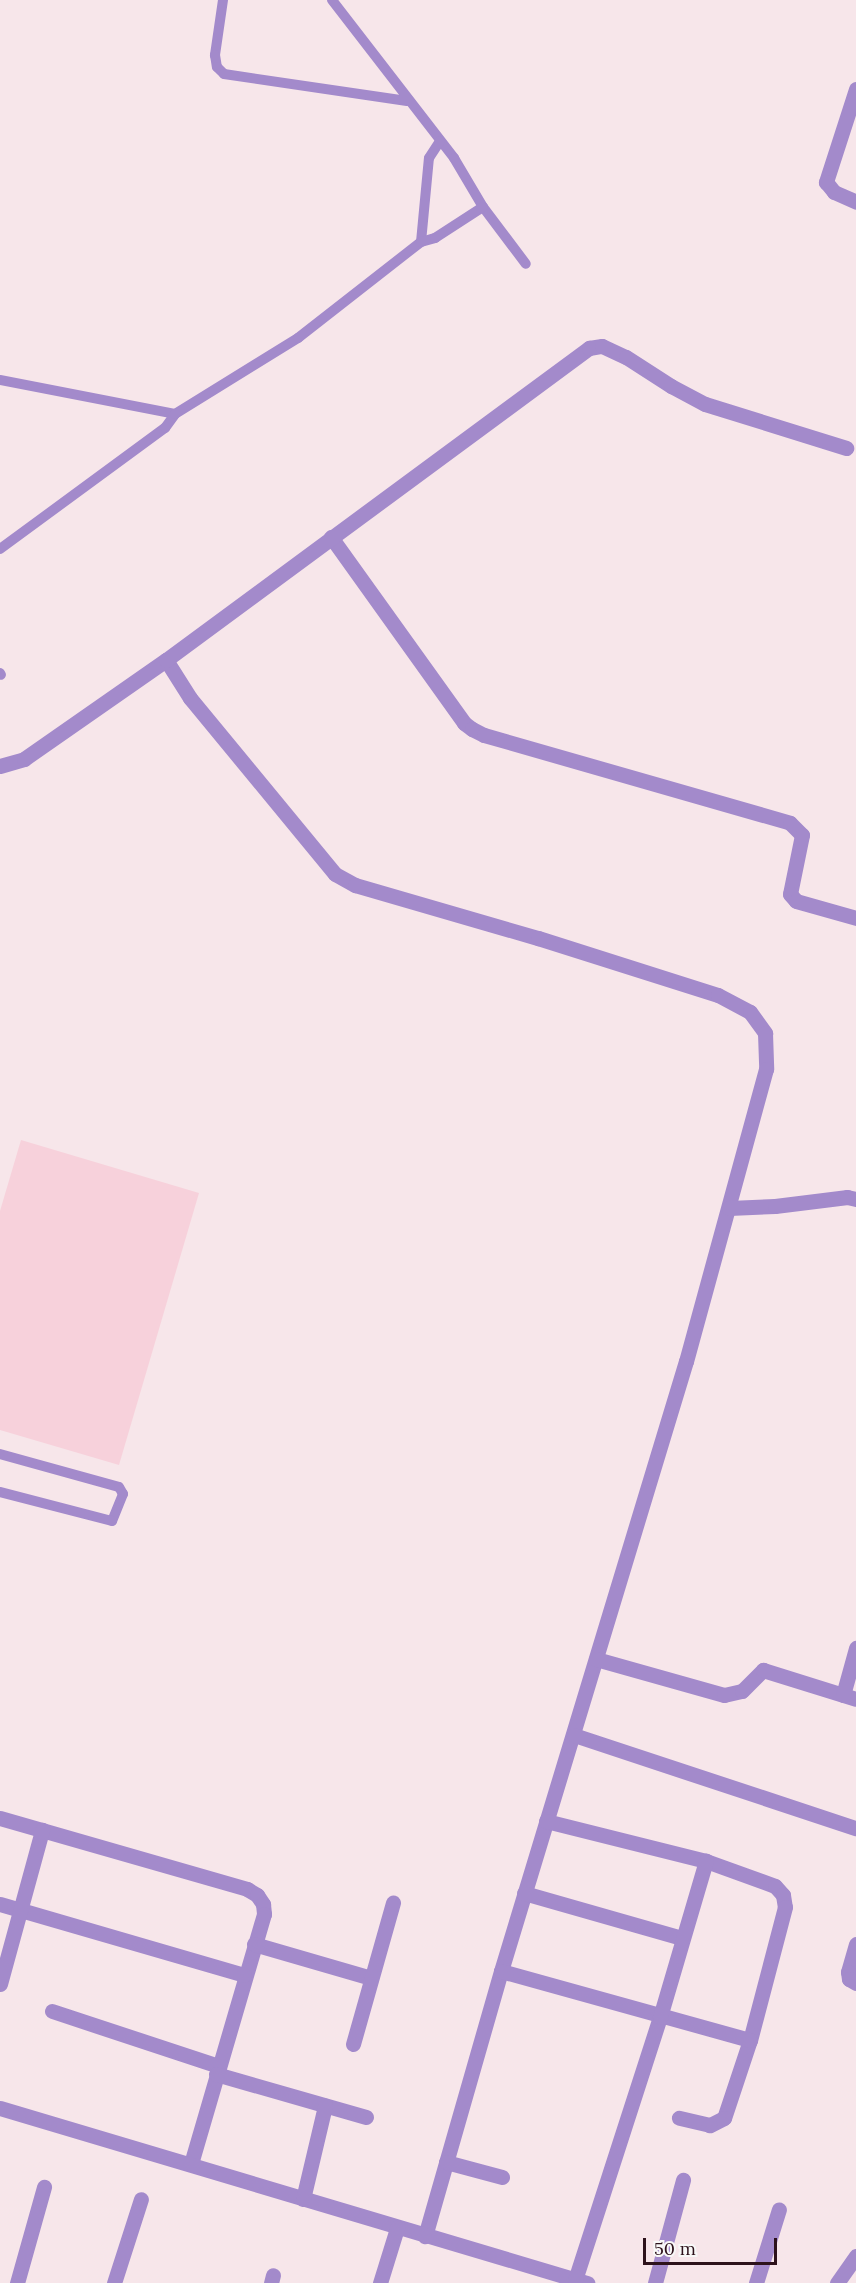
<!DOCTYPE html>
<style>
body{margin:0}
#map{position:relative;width:856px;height:2283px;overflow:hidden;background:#f7e6ea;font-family:Lora,serif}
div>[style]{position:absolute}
.green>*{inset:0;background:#f7d1db}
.lane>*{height:10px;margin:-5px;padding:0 5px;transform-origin:5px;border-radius:5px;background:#a38acb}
.street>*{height:15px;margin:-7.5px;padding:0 7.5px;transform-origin:7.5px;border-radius:7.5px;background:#a38acb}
span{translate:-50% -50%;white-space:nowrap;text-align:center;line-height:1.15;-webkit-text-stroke:4.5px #f8f8f8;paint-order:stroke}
.scale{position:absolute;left:643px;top:2238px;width:134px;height:27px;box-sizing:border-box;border:3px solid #2d121b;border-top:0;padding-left:8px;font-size:18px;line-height:21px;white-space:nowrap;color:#2d121b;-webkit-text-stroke:4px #f8f8f8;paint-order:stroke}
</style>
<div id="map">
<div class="green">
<div style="clip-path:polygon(21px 1140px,199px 1193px,119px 1465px,0 1430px,0 1211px)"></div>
</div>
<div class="lane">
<div style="left:223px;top:0;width:56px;rotate:98.3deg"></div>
<div style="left:215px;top:55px;width:12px;rotate:81deg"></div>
<div style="left:217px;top:67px;width:10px;rotate:45deg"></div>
<div style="left:224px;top:74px;width:185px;rotate:8.4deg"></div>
<div style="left:332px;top:0;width:200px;rotate:52.3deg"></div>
<div style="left:454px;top:158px;width:57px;rotate:59.4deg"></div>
<div style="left:483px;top:207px;width:71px;rotate:53deg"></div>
<div style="left:421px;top:242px;width:84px;rotate:-84.6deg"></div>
<div style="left:429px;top:158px;width:20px;rotate:-57deg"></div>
<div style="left:0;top:380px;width:178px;rotate:11deg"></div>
<div style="left:0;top:549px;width:205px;rotate:-36.3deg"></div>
<div style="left:165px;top:428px;width:17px;rotate:-54deg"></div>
<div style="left:175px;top:414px;width:145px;rotate:-31.7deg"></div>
<div style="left:298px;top:338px;width:156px;rotate:-38deg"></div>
<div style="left:421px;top:242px;width:15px;rotate:-16deg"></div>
<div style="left:435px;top:238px;width:57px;rotate:-32.9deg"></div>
<div style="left:0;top:673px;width:2px;rotate:63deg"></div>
<div style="left:0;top:1454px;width:123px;rotate:15.5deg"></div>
<div style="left:119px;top:1487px;width:8px;rotate:60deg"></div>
<div style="left:123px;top:1494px;width:29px;rotate:112deg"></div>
<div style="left:112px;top:1521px;width:116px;rotate:-165.5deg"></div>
</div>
<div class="street">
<div style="left:856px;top:89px;width:98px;rotate:107.9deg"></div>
<div style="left:826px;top:182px;width:13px;rotate:51deg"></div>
<div style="left:834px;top:192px;width:24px;rotate:24deg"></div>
<div style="left:331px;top:537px;width:229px;rotate:54.4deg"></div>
<div style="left:464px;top:723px;width:10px;rotate:37deg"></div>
<div style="left:472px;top:729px;width:13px;rotate:27deg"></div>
<div style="left:484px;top:735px;width:318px;rotate:16deg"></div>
<div style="left:790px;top:823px;width:17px;rotate:45deg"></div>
<div style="left:802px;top:835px;width:60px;rotate:101.5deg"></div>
<div style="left:790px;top:894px;width:9px;rotate:49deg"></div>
<div style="left:796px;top:901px;width:62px;rotate:15.8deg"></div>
<div style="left:166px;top:660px;width:45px;rotate:57.7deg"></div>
<div style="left:190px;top:698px;width:228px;rotate:50.5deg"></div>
<div style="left:335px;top:874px;width:23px;rotate:29deg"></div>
<div style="left:355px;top:885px;width:191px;rotate:16.2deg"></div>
<div style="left:538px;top:938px;width:189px;rotate:17.6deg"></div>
<div style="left:718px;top:995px;width:36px;rotate:28deg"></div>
<div style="left:750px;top:1012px;width:26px;rotate:54deg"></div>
<div style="left:765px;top:1033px;width:36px;rotate:88deg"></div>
<div style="left:766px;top:1069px;width:303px;rotate:105.3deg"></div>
<div style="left:686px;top:1361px;width:637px;rotate:106.87deg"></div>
<div style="left:501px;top:1971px;width:276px;rotate:106deg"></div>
<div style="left:0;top:766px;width:25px;rotate:-16deg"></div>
<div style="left:24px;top:759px;width:173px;rotate:-34.9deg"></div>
<div style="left:166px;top:660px;width:526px;rotate:-36.41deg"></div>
<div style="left:589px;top:348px;width:13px;rotate:-9deg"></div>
<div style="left:602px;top:346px;width:26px;rotate:25deg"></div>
<div style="left:626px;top:357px;width:54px;rotate:32.8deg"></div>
<div style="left:671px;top:386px;width:38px;rotate:28deg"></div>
<div style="left:705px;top:404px;width:148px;rotate:17.3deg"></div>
<div style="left:729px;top:1208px;width:46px;rotate:-2.5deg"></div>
<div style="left:775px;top:1206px;width:73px;rotate:-7.1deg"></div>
<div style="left:847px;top:1197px;width:9px;rotate:13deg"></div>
<div style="left:596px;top:1659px;width:133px;rotate:15.7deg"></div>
<div style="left:724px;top:1695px;width:18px;rotate:-13deg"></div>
<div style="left:742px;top:1691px;width:30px;rotate:-45deg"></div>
<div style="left:763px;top:1670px;width:97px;rotate:17.3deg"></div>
<div style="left:843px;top:1695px;width:49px;rotate:-74.5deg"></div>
<div style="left:574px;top:1735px;width:297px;rotate:18.3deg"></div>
<div style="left:0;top:1818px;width:257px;rotate:16deg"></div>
<div style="left:247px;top:1889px;width:12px;rotate:31deg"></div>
<div style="left:257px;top:1895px;width:11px;rotate:56deg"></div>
<div style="left:263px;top:1904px;width:10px;rotate:84deg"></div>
<div style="left:264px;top:1914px;width:260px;rotate:106.3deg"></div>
<div style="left:546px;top:1821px;width:165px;rotate:14deg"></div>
<div style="left:706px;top:1861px;width:73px;rotate:19.9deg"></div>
<div style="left:775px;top:1886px;width:12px;rotate:48deg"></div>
<div style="left:783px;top:1895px;width:12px;rotate:81deg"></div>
<div style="left:785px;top:1907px;width:138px;rotate:104.7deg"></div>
<div style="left:750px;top:2040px;width:82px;rotate:108.4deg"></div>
<div style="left:724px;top:2118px;width:16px;rotate:153deg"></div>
<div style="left:710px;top:2125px;width:32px;rotate:-167deg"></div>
<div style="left:524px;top:1893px;width:164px;rotate:15.9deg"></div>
<div style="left:0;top:1904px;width:254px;rotate:16.2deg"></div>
<div style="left:254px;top:1944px;width:122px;rotate:16.2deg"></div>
<div style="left:856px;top:1944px;width:29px;rotate:106deg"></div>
<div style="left:848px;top:1972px;width:7px;rotate:82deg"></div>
<div style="left:849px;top:1979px;width:8px;rotate:30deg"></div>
<div style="left:501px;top:1971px;width:258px;rotate:15.5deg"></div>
<div style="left:0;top:1984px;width:160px;rotate:-74.7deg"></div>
<div style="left:52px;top:2011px;width:175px;rotate:18.3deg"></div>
<div style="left:353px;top:2044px;width:147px;rotate:-74.2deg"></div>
<div style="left:216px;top:2074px;width:156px;rotate:16deg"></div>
<div style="left:0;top:2108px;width:613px;rotate:16.6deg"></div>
<div style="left:446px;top:2162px;width:58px;rotate:15deg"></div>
<div style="left:303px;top:2199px;width:96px;rotate:-76.7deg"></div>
<div style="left:575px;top:2280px;width:276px;rotate:-72.1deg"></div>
<div style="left:660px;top:2017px;width:163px;rotate:-73.6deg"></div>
<div style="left:17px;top:2283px;width:100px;rotate:-74.3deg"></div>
<div style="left:114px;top:2283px;width:88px;rotate:-72.2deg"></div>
<div style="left:271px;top:2283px;width:8px;rotate:-76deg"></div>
<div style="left:380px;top:2283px;width:58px;rotate:-72.8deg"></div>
<div style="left:655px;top:2283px;width:107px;rotate:-74.8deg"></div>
<div style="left:756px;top:2283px;width:77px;rotate:-72.7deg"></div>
<div style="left:837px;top:2283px;width:33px;rotate:-55deg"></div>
</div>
<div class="scale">50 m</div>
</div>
